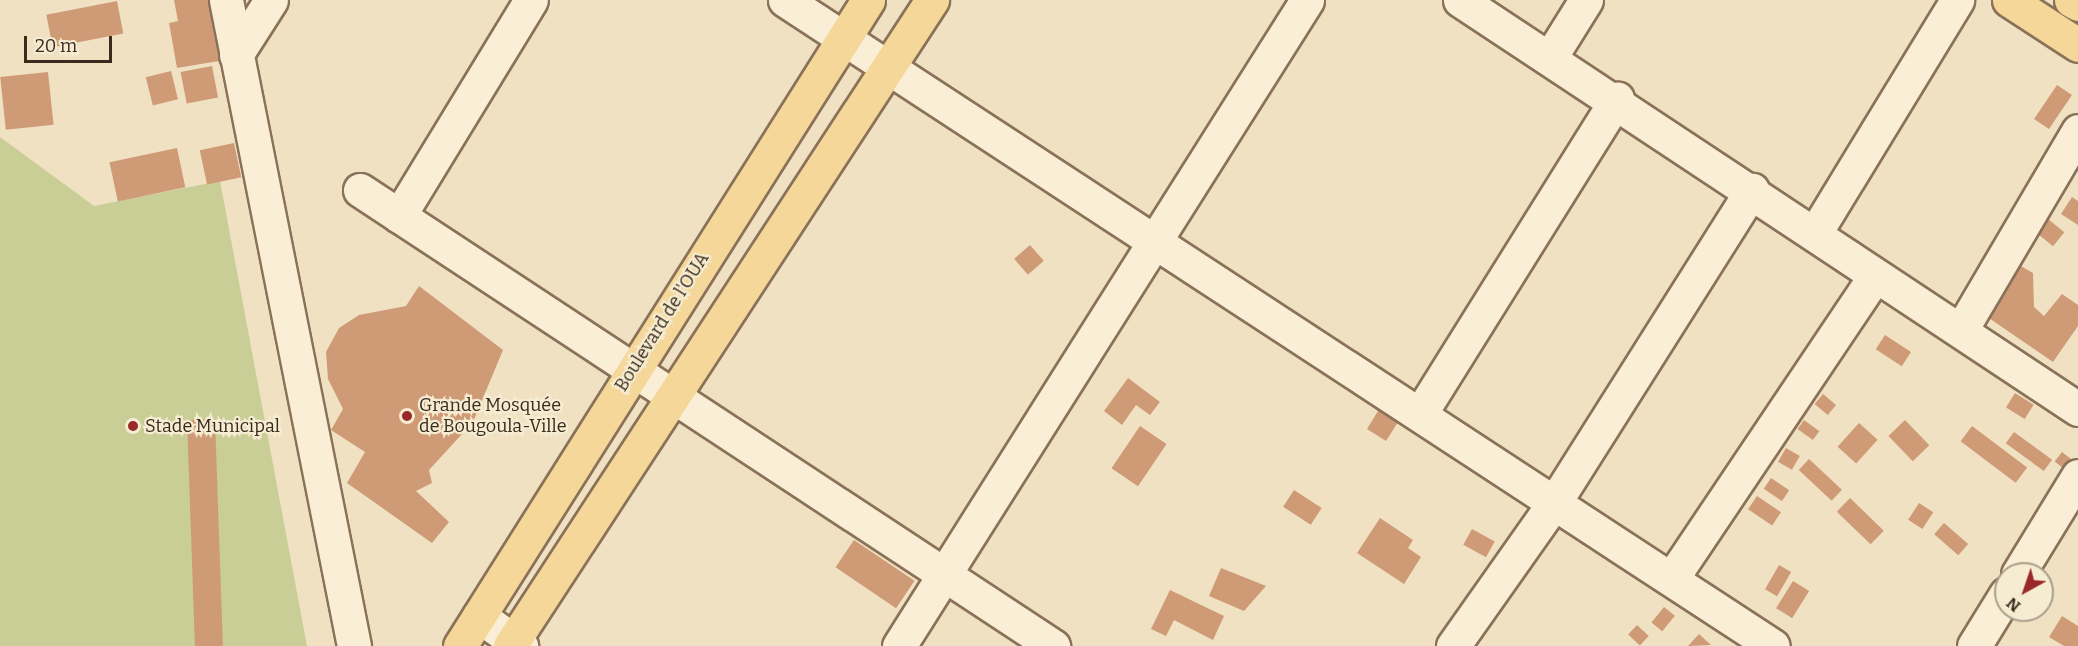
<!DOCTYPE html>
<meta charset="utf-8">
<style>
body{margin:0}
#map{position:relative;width:2078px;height:646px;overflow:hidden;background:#efe1c2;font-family:Bitter,serif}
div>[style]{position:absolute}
.green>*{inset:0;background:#c8ce96}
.building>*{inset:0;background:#cf9b77;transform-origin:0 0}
.roads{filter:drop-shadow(2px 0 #8a7259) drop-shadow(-2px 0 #8a7259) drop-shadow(0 2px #8a7259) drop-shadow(0 -2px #8a7259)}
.minor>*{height:33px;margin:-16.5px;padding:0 16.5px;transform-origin:16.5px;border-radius:16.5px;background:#faefd6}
.major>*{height:33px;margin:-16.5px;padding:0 16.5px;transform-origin:16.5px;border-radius:16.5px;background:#f4d799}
.dots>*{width:16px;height:16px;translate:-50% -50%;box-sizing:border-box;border:3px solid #f6ecd2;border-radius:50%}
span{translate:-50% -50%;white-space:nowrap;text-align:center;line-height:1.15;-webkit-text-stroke:4.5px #f6ecd2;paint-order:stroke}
.street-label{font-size:18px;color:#392b1d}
.poi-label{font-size:18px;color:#392b1d}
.left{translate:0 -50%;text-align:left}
.north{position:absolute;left:1994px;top:562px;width:60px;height:60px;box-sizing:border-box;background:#f6ecd2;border:2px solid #aa9f8a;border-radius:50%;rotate:220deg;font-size:16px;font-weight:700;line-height:24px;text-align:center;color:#392b1d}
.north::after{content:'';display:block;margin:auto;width:21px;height:27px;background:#9a2729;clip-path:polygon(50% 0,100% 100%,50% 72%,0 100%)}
.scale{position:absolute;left:24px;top:36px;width:88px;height:27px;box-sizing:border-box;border:3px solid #392b1d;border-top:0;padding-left:8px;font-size:18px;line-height:21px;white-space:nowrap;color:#392b1d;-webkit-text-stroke:4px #f6ecd2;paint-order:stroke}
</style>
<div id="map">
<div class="green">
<div style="clip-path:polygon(0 137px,94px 206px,220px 181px,307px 646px,0 646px)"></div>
</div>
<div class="building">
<div style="clip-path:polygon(174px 0,214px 0,225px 60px,177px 68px,169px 23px,178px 21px)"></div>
<div style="left:117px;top:1px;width:33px;height:72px;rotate:79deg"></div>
<div style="left:212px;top:66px;width:32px;height:32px;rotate:79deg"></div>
<div style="left:171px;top:71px;width:29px;height:26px;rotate:76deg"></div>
<div style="left:48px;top:72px;width:53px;height:48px;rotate:84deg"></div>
<div style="left:2057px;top:85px;width:18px;height:41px;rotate:34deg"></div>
<div style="left:234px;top:143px;width:35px;height:35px;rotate:78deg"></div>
<div style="left:177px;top:148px;width:40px;height:69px;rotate:78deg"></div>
<div style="clip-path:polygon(2072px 197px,2078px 201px,2078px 225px,2061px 214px)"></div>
<div style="left:2048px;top:219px;width:21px;height:18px;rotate:39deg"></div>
<div style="left:1030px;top:245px;width:21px;height:21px;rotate:49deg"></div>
<div style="clip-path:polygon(2019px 265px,2033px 273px,2034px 307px,2044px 316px,2062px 294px,2078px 305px,2078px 326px,2053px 362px,1986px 316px)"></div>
<div style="clip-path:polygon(419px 286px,503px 350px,473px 422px,429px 470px,432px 483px,416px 491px,449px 522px,432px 543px,347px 483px,365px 452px,331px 430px,343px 409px,328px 379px,326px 352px,339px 328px,359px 315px,406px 306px)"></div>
<div style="left:1885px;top:335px;width:31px;height:17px;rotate:33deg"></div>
<div style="clip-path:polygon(1128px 378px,1160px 402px,1150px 415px,1136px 405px,1122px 425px,1104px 411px)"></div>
<div style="clip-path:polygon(1376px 392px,1405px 411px,1386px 441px,1367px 429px,1378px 411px,1369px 404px)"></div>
<div style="left:2015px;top:393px;width:22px;height:17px;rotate:32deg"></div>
<div style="left:1823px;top:394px;width:17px;height:13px;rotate:40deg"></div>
<div style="left:215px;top:419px;width:227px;height:28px;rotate:88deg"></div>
<div style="left:1804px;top:420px;width:19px;height:11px;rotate:36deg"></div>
<div style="left:1905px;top:420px;width:35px;height:23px;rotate:46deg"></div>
<div style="left:1859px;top:423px;width:25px;height:32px;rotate:42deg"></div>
<div style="left:1140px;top:426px;width:32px;height:51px;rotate:34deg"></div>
<div style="left:1972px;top:426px;width:69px;height:19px;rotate:37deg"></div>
<div style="left:2014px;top:432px;width:47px;height:14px;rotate:36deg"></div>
<div style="left:1786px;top:448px;width:16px;height:16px;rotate:30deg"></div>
<div style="left:2062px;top:452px;width:16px;height:12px;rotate:38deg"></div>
<div style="left:1809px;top:459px;width:45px;height:15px;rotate:43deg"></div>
<div style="left:1771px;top:478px;width:22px;height:13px;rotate:34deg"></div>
<div style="left:1294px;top:490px;width:33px;height:20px;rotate:33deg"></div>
<div style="left:1757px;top:496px;width:29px;height:16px;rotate:34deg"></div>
<div style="left:1850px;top:498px;width:47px;height:19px;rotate:44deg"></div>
<div style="left:1919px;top:503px;width:17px;height:20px;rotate:33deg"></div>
<div style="clip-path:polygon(1380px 518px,1413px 540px,1408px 548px,1421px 557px,1404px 584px,1357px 553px)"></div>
<div style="left:1944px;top:523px;width:32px;height:15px;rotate:41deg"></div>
<div style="left:1472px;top:529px;width:26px;height:18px;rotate:29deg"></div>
<div style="left:854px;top:540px;width:73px;height:33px;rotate:34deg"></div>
<div style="left:1779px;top:565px;width:14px;height:28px;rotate:30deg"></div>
<div style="clip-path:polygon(1221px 568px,1266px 586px,1244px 611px,1209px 596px)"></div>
<div style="left:1793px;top:581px;width:19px;height:32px;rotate:32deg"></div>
<div style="clip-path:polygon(1170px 590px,1224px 616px,1213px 640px,1174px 620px,1166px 636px,1151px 629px)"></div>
<div style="left:1664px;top:607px;width:14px;height:20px;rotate:39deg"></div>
<div style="clip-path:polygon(2062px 616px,2078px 626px,2078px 646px,2064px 646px,2049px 637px)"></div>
<div style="left:1637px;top:625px;width:16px;height:13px;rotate:43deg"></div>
<div style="clip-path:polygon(1699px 634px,1711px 645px,1688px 646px)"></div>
</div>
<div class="roads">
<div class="minor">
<div style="left:226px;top:0;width:659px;rotate:78.79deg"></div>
<div style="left:785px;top:0;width:1180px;rotate:33.18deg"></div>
<div style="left:1460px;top:0;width:741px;rotate:33.5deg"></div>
<div style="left:236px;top:55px;width:65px;rotate:-57.5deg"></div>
<div style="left:1551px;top:56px;width:66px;rotate:-58deg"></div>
<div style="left:360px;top:190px;width:830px;rotate:33.35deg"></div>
<div style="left:399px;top:216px;width:253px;rotate:-58.6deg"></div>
<div style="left:1815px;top:233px;width:273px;rotate:-58.6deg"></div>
<div style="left:1961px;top:330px;width:231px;rotate:-59.5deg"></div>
<div style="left:1420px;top:414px;width:372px;rotate:-58deg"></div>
<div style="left:2018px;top:574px;width:115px;rotate:-58.5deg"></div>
<div style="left:1672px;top:578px;width:364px;rotate:-56.1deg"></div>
<div style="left:479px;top:616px;width:52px;rotate:35.5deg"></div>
<div style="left:899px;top:646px;width:764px;rotate:-57.72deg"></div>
<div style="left:1453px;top:646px;width:179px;rotate:-54.8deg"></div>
<div style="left:1556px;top:500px;width:367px;rotate:-57.7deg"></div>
<div style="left:1974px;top:646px;width:61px;rotate:-58.4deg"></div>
</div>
<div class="major">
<div style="left:2009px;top:0;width:82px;rotate:33.1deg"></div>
<div style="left:2071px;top:0;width:8px;rotate:30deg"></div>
<div style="left:460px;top:646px;width:764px;rotate:-57.72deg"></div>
<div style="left:510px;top:646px;width:772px;rotate:-56.85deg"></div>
</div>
</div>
<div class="dots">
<div style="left:407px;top:416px;background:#9a2729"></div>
<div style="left:133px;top:426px;background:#9a2729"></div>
</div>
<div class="street-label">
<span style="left:662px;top:322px;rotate:-58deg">Boulevard de l'OUA</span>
</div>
<div class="poi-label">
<span class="left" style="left:419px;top:416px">Grande Mosquée<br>de Bougoula-Ville</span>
<span class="left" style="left:145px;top:426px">Stade Municipal</span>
</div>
<div class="north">N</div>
<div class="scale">20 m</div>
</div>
